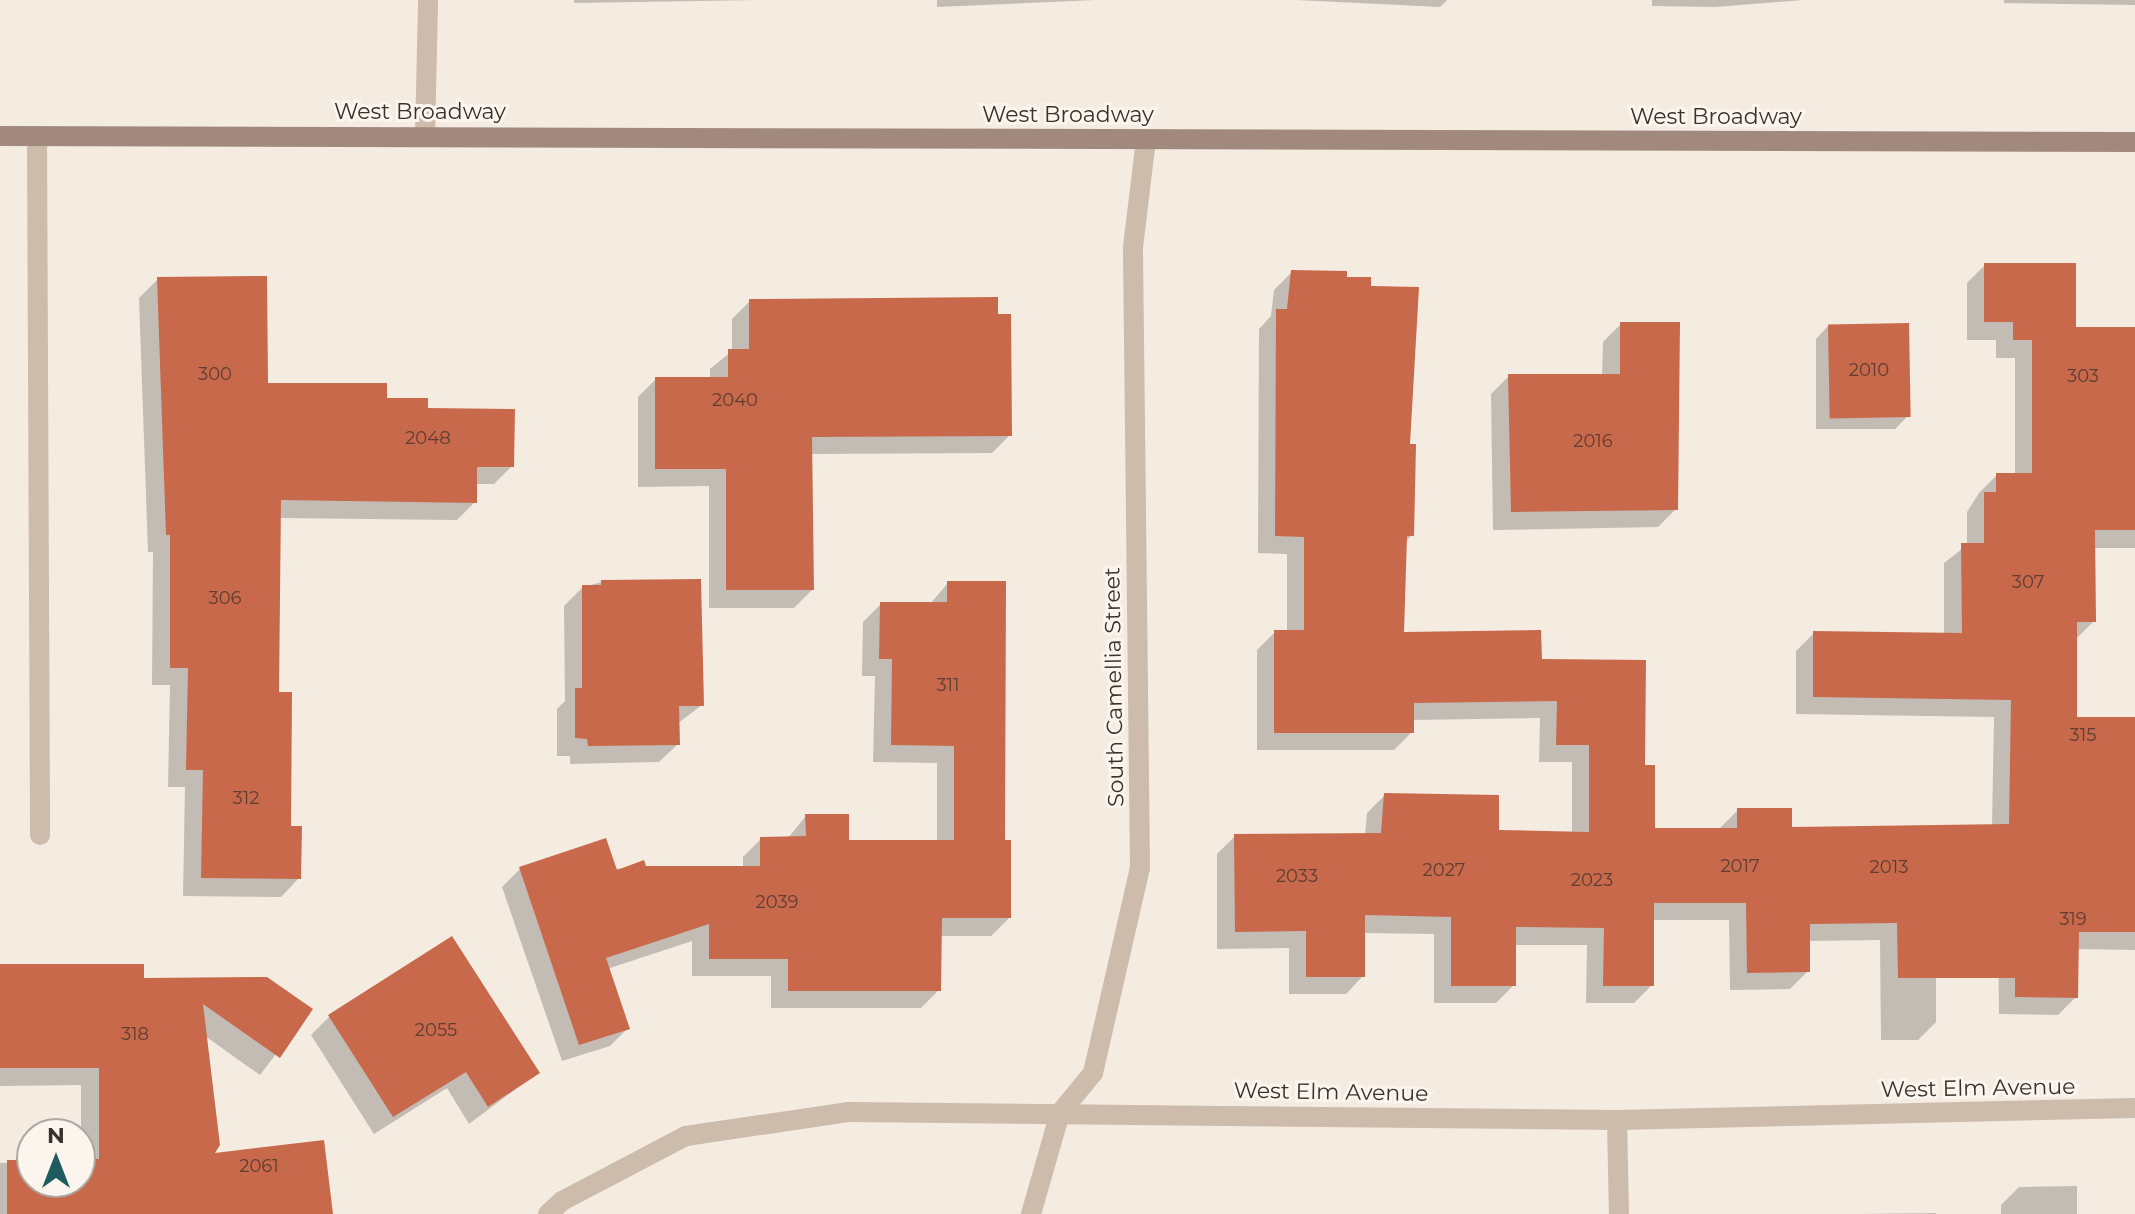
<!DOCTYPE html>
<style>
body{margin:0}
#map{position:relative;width:2135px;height:1214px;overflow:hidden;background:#f4ebe1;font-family:Montserrat,sans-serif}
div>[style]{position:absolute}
.shadow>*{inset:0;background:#0003}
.building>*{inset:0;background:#c8694b;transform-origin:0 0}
.minor>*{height:20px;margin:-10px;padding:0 10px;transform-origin:10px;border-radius:10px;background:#cdbbac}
.secondary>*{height:20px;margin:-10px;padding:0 10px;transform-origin:10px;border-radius:10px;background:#a18a7d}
span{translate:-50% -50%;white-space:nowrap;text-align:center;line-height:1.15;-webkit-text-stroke:6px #fbf5ee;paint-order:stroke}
.number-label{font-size:18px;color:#5e3e33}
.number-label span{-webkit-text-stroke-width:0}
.street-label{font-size:22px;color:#3b302b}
.north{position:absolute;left:16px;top:1118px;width:80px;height:80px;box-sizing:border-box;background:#fbf5ee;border:2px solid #aea6a0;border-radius:50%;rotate:0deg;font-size:22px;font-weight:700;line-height:32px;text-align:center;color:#3b302b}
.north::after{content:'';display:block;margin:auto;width:28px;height:36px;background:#1f5a5e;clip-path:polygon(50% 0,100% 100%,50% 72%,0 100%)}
</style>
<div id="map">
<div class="shadow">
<div style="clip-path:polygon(574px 0,758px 0,574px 3px)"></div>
<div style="clip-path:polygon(937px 0,1095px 0,937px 7px)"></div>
<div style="clip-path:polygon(1296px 0,1447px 0,1440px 7px)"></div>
<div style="clip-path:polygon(1652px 0,1803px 0,1715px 7px,1652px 6px)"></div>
<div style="clip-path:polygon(2004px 0,2135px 0,2135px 5px,2004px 3px)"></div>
<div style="clip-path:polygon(1985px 265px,2074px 329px,2135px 329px,2135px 548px,2094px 548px,2094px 621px,2076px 639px,2075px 719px,2135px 719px,2135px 950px,2077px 949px,2076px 997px,2058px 1015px,1999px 1014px,1998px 920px,1936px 921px,1936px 1022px,1918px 1040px,1881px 1040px,1880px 940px,1808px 941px,1808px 971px,1790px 989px,1730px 990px,1729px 920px,1652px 920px,1652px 985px,1634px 1003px,1586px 1003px,1587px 945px,1514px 945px,1514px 985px,1496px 1003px,1434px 1003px,1434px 934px,1363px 933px,1363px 976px,1346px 994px,1289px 994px,1289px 948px,1217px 949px,1217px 854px,1235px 836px,1365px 835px,1367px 813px,1385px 795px,1497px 832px,1572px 834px,1572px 762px,1539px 762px,1540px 718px,1412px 720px,1412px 732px,1394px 750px,1257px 750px,1257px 650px,1275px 632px,1287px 632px,1287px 554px,1258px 553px,1259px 329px,1271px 316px,1274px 290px,1292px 272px,1408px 446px,1412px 535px,1404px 543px,1402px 634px,1540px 661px,1643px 767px,1653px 830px,1720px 828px,1738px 810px,1790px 829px,1992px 826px,1994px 717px,1796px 714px,1796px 651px,1814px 633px,1944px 635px,1944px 563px,1967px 545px,1967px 512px,1979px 493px,1997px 475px,2015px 475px,2015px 358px,1996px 358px,1996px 340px,1967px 340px,1967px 283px)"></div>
<div style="clip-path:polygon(158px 279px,266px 385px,426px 410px,512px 466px,494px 484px,475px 484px,475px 502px,457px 520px,278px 518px,277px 694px,289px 828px,299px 878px,281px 897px,183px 896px,185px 787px,168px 787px,170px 685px,152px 685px,153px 552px,148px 552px,139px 298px)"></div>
<div style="clip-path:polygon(750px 301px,1010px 435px,992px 453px,810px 454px,812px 590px,794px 608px,709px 608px,709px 486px,638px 487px,638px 397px,656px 379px,710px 379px,710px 369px,732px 351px,732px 319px)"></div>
<div style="clip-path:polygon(1621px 324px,1676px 509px,1658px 527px,1493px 530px,1491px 394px,1509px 376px,1602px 376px,1603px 342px)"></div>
<div style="clip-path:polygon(1828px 326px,1908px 416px,1895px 429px,1816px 429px,1816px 339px)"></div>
<div style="clip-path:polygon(602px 582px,702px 705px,677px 724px,678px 744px,659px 762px,570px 764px,570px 756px,557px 756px,557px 709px,565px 701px,564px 606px,583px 587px)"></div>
<div style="clip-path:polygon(948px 583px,1003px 842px,1009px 918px,991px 936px,940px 936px,939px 990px,921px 1008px,771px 1008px,771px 976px,692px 976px,692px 941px,607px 969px,628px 1028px,610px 1046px,562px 1061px,502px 887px,520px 869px,743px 868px,743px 857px,761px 839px,788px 838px,806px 816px,847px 842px,937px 842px,937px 763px,873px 762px,875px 676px,862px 676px,863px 622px,881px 604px,930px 604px)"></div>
<div style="clip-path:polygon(451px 939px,537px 1073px,469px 1124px,447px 1088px,374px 1134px,311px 1035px,329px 1017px)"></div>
<div style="clip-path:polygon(0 966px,142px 980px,310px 1009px,260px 1075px,205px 1036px,211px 1156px,331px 1214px,0 1214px,0 1163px,32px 1162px,32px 1182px,80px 1182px,81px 1161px,81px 1085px,0 1086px)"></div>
<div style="clip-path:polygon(2077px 1186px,2077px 1214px,2001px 1214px,2001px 1205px,2019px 1187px)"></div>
<div style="clip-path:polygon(1936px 1213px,1936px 1214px,1857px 1214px)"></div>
</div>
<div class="building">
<div style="clip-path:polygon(1984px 263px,2076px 263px,2076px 327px,2135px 327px,2135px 530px,2095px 530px,2096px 622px,2077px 622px,2077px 717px,2135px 717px,2135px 932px,2079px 932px,2078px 998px,2015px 997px,2015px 978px,1898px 978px,1897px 923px,1810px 924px,1810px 972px,1747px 973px,1746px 903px,1654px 903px,1654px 986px,1603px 986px,1604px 928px,1516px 927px,1516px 986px,1451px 986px,1451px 917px,1365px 915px,1365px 977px,1306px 977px,1306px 931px,1235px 932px,1234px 834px,1381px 833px,1384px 793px,1499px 795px,1499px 830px,1589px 832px,1589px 745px,1556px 745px,1557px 701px,1414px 703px,1414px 733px,1274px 733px,1274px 630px,1304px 630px,1304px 537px,1275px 536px,1276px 309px,1287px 309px,1291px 270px,1347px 271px,1347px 277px,1371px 277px,1371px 286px,1419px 287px,1410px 444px,1416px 444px,1414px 536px,1407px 536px,1404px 632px,1541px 630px,1542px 659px,1646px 660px,1645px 765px,1655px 765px,1655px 828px,1737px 828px,1737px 808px,1792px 808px,1792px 827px,2009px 824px,2011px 700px,1813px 697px,1813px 631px,1962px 633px,1961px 543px,1984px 543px,1984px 492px,1996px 492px,1996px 473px,2032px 473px,2032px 340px,2013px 340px,2013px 322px,1984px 322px)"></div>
<div style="clip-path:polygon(267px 276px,268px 383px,387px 383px,387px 398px,428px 398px,428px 408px,515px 409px,514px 467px,477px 467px,477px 503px,281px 500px,279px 692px,292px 692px,291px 826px,302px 826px,301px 879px,201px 878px,203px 770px,186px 770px,188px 668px,170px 668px,170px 535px,166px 535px,157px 277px)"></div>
<div style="clip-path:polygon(998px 297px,998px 314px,1011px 314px,1012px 436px,812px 437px,814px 590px,726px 590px,726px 469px,655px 469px,655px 377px,728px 377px,728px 349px,749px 349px,749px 299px)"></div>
<div style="clip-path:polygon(1620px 322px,1680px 322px,1678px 510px,1511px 512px,1508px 374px,1620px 374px)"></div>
<div style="left:1909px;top:323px;width:94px;height:81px;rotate:89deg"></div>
<div style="clip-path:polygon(701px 579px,704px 706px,679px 706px,680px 745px,588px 746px,587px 739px,575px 738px,575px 688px,582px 688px,582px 585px,601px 585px,601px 580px)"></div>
<div style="clip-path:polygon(947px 581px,1006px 581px,1005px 840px,1011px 840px,1011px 918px,942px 918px,941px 991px,788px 991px,788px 959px,709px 959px,709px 924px,606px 958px,630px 1029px,579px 1045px,519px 867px,606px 838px,617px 870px,644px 860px,646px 866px,760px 866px,760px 837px,806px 836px,805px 814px,849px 814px,849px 840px,954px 840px,954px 746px,891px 745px,892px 659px,879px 659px,880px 602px,947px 602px)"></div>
<div style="clip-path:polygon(452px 936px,540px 1073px,488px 1107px,466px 1072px,393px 1117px,328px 1015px)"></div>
<div style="clip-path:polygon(0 964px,144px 964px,144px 978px,267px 977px,313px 1009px,280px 1058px,203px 1004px,220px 1145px,215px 1153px,324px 1140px,333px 1214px,7px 1214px,7px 1160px,32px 1160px,32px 1182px,80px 1182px,80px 1159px,99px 1159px,99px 1068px,0 1068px)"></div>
</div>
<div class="minor">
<div style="left:37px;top:136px;width:699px;rotate:89.75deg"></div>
<div style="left:425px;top:136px;width:136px;rotate:-88.7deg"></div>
<div style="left:1617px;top:1120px;width:94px;rotate:88.8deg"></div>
<div style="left:548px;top:1214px;width:19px;rotate:-43deg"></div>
<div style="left:562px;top:1201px;width:140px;rotate:-27.7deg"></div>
<div style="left:686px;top:1136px;width:165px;rotate:-8.4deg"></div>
<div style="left:849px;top:1112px;width:768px;rotate:0.6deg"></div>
<div style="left:1617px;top:1120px;width:518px;rotate:-1.33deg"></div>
<div style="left:1031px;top:1214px;width:105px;rotate:-74deg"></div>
<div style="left:1060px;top:1113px;width:52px;rotate:-50.5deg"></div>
<div style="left:1093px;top:1073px;width:210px;rotate:-77.1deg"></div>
<div style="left:1140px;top:868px;width:621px;rotate:-90.65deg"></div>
<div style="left:1133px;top:247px;width:108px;rotate:-83.1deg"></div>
</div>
<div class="secondary">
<div style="left:0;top:136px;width:2135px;rotate:0.16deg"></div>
</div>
<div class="number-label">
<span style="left:1869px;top:370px">2010</span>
<span style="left:215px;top:374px">300</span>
<span style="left:2083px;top:376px">303</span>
<span style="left:735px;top:400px">2040</span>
<span style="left:428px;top:438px">2048</span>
<span style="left:1593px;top:441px">2016</span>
<span style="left:2028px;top:582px">307</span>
<span style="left:225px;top:598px">306</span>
<span style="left:948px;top:685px">311</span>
<span style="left:2083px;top:735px">315</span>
<span style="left:246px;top:798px">312</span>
<span style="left:1740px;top:866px">2017</span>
<span style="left:1889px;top:867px">2013</span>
<span style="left:1444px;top:870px">2027</span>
<span style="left:1297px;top:876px">2033</span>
<span style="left:1592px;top:880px">2023</span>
<span style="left:777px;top:902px">2039</span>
<span style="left:2073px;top:919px">319</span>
<span style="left:436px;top:1030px">2055</span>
<span style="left:135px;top:1034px">318</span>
<span style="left:259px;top:1166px">2061</span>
</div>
<div class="street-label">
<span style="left:420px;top:112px">West Broadway</span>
<span style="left:1068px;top:115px">West Broadway</span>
<span style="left:1716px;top:117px">West Broadway</span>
<span style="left:1114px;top:687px;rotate:-91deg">South Camellia Street</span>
<span style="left:1978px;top:1088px;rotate:-1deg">West Elm Avenue</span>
<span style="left:1331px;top:1092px;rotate:1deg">West Elm Avenue</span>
</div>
<div class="north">N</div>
</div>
